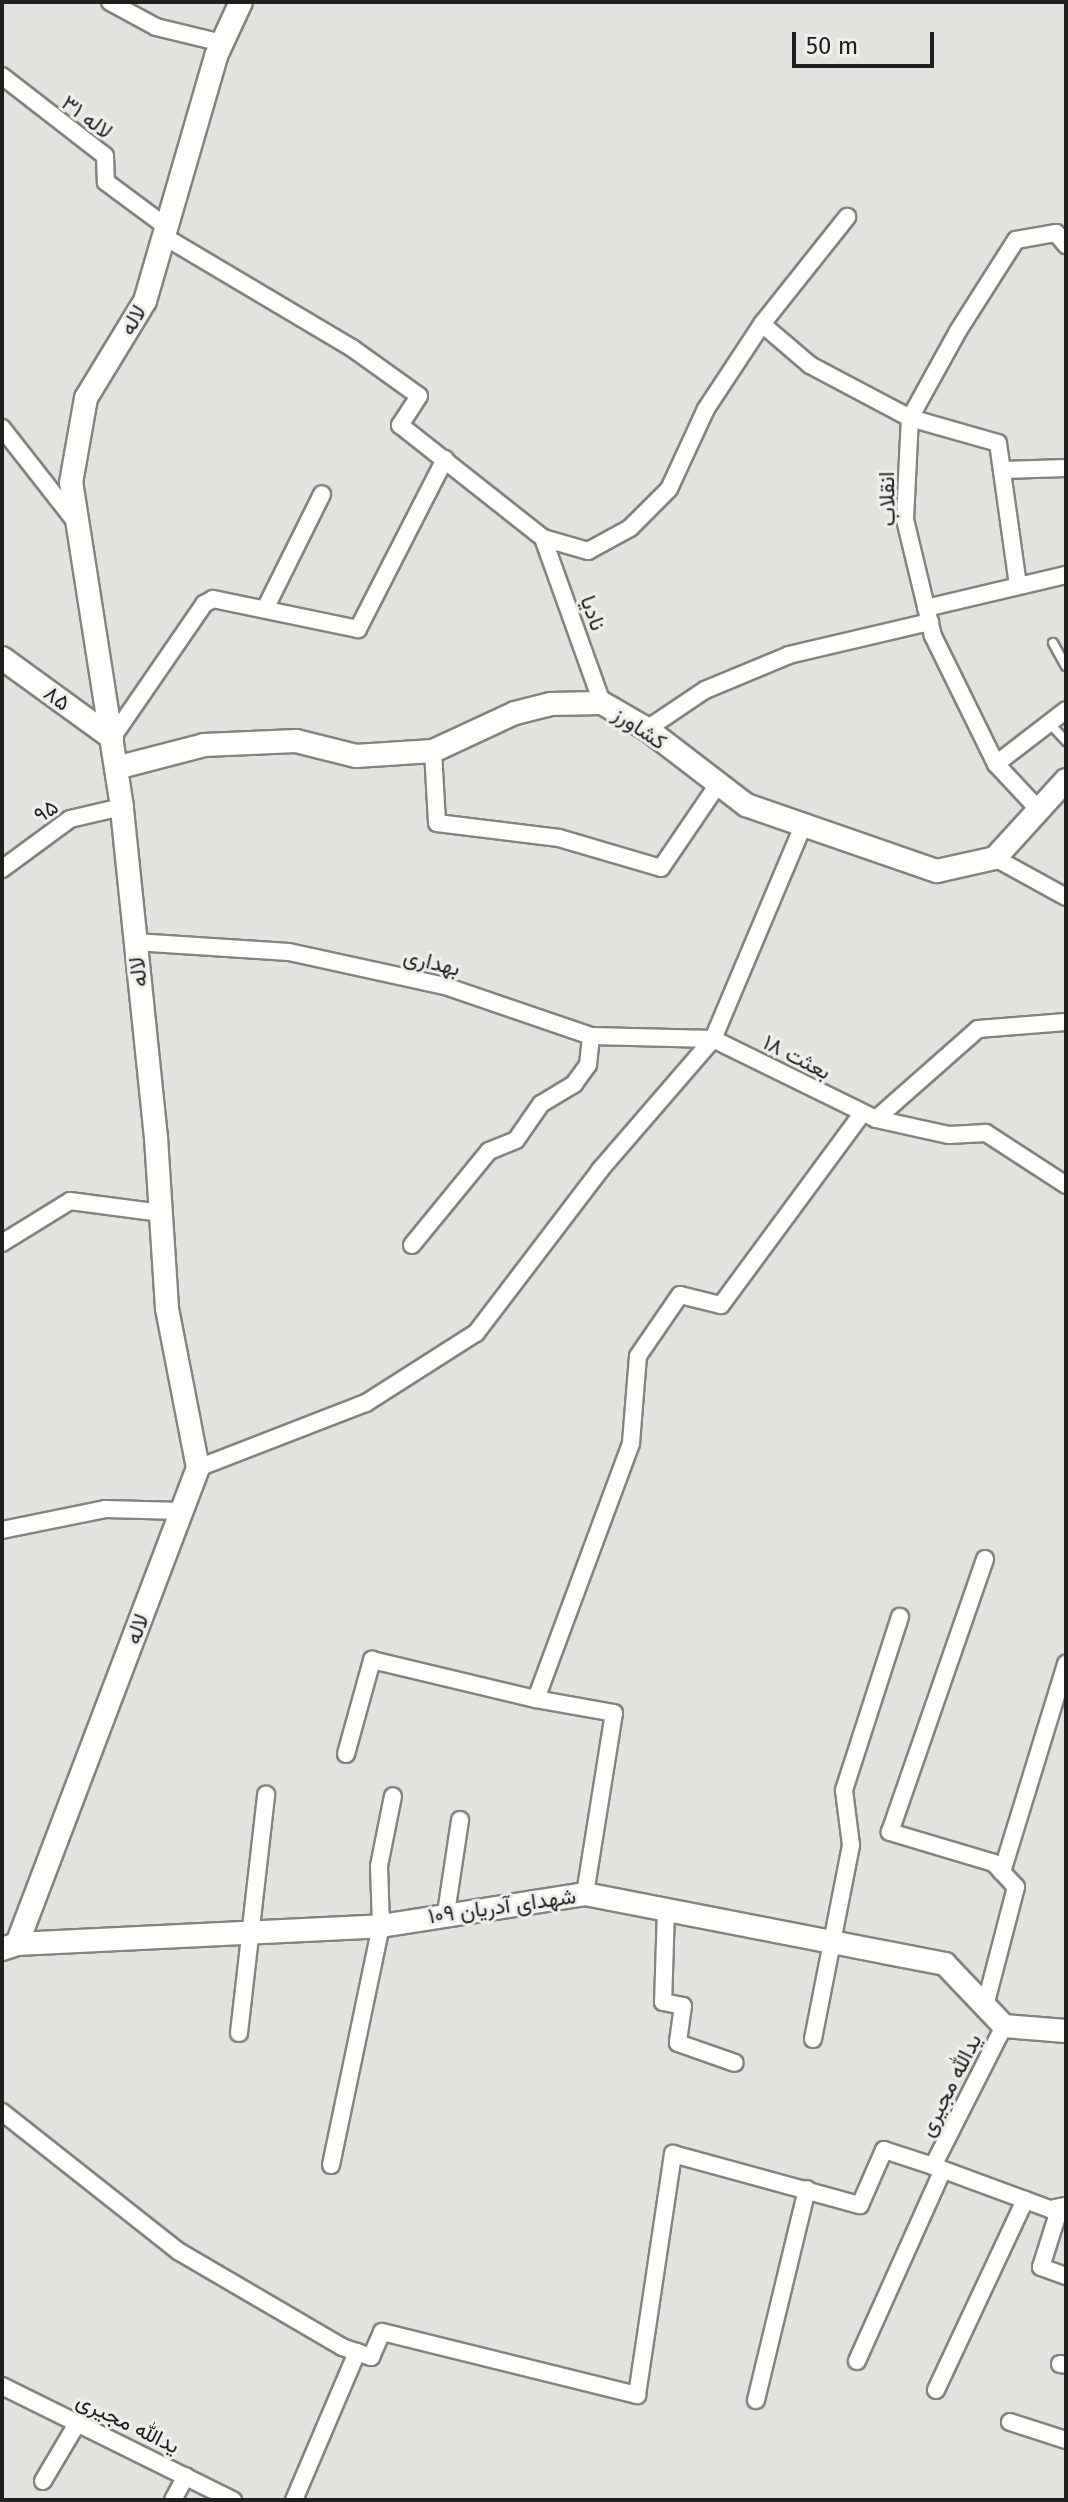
<!DOCTYPE html>
<meta charset="utf-8">
<style>
body{margin:0}
#map{position:relative;width:1068px;height:2502px;overflow:hidden;background:#e2e2de;font-family:"Fira Sans",Vazirmatn,sans-serif}
div>[style]{position:absolute}
.roads{filter:drop-shadow(2px 0 #838380) drop-shadow(-2px 0 #838380) drop-shadow(0 2px #838380) drop-shadow(0 -2px #838380)}
.lane>*{height:8px;margin:-4px;padding:0 4px;transform-origin:4px;border-radius:4px;background:#fff}
.street>*{height:16px;margin:-8px;padding:0 8px;transform-origin:8px;border-radius:8px;background:#fff}
.secondary>*{height:22px;margin:-11px;padding:0 11px;transform-origin:11px;border-radius:11px;background:#fff}
span{translate:-50% -50%;white-space:nowrap;text-align:center;line-height:1.15;-webkit-text-stroke:6px #efefeb;paint-order:stroke}
.street-label{font-size:22px;color:#1f1f1e}
.frame{position:absolute;inset:0;border:4px solid #1f1f1e;pointer-events:none}
.scale{position:absolute;left:792px;top:32px;width:142px;height:36px;box-sizing:border-box;border:4px solid #1f1f1e;border-top:0;padding-left:10px;font-size:24px;line-height:28px;white-space:nowrap;color:#1f1f1e;-webkit-text-stroke:6px #efefeb;paint-order:stroke}
</style>
<div id="map">
<div class="roads">
<div class="lane">
<div style="left:1053px;top:643px;width:26px;rotate:61deg"></div>
<div style="left:1052px;top:726px;width:21px;rotate:47deg"></div>
</div>
<div class="street">
<div style="left:110px;top:2px;width:52px;rotate:28.5deg"></div>
<div style="left:156px;top:27px;width:68px;rotate:13.6deg"></div>
<div style="left:2px;top:76px;width:130px;rotate:37.8deg"></div>
<div style="left:105px;top:156px;width:26px;rotate:88deg"></div>
<div style="left:106px;top:182px;width:77px;rotate:36.6deg"></div>
<div style="left:165px;top:237px;width:217px;rotate:30.7deg"></div>
<div style="left:352px;top:348px;width:82px;rotate:35.6deg"></div>
<div style="left:419px;top:396px;width:35px;rotate:123deg"></div>
<div style="left:400px;top:425px;width:182px;rotate:38.3deg"></div>
<div style="left:543px;top:538px;width:47px;rotate:16.1deg"></div>
<div style="left:588px;top:551px;width:48px;rotate:-28.7deg"></div>
<div style="left:630px;top:528px;width:55px;rotate:-45deg"></div>
<div style="left:669px;top:489px;width:88px;rotate:-65.2deg"></div>
<div style="left:706px;top:409px;width:102px;rotate:-56.6deg"></div>
<div style="left:762px;top:324px;width:137px;rotate:-51.5deg"></div>
<div style="left:762px;top:324px;width:63px;rotate:40.5deg"></div>
<div style="left:810px;top:365px;width:113px;rotate:27.9deg"></div>
<div style="left:910px;top:418px;width:91px;rotate:15.9deg"></div>
<div style="left:998px;top:443px;width:144px;rotate:82deg"></div>
<div style="left:2px;top:428px;width:118px;rotate:51.9deg"></div>
<div style="left:1003px;top:470px;width:63px;rotate:-1.8deg"></div>
<div style="left:543px;top:538px;width:175px;rotate:70.3deg"></div>
<div style="left:926px;top:608px;width:144px;rotate:-13.3deg"></div>
<div style="left:265px;top:609px;width:128px;rotate:-63.6deg"></div>
<div style="left:647px;top:729px;width:70px;rotate:-33.9deg"></div>
<div style="left:705px;top:690px;width:91px;rotate:-22.6deg"></div>
<div style="left:789px;top:655px;width:145px;rotate:-13.2deg"></div>
<div style="left:112px;top:738px;width:163px;rotate:-55.5deg"></div>
<div style="left:204px;top:604px;width:10px;rotate:-29deg"></div>
<div style="left:213px;top:599px;width:148px;rotate:11.7deg"></div>
<div style="left:358px;top:629px;width:191px;rotate:-62.9deg"></div>
<div style="left:433px;top:751px;width:72px;rotate:86.8deg"></div>
<div style="left:437px;top:823px;width:123px;rotate:7deg"></div>
<div style="left:559px;top:838px;width:106px;rotate:16.4deg"></div>
<div style="left:661px;top:868px;width:102px;rotate:-55.8deg"></div>
<div style="left:996px;top:764px;width:88px;rotate:-37.6deg"></div>
<div style="left:1039px;top:810px;width:63px;rotate:-133.1deg"></div>
<div style="left:996px;top:764px;width:143px;rotate:-116.2deg"></div>
<div style="left:933px;top:636px;width:120px;rotate:-103.5deg"></div>
<div style="left:905px;top:519px;width:101px;rotate:-87.2deg"></div>
<div style="left:910px;top:418px;width:99px;rotate:-61.1deg"></div>
<div style="left:958px;top:331px;width:108px;rotate:-57.5deg"></div>
<div style="left:1016px;top:240px;width:41px;rotate:-9.9deg"></div>
<div style="left:1056px;top:233px;width:16px;rotate:50deg"></div>
<div style="left:995px;top:858px;width:81px;rotate:28.8deg"></div>
<div style="left:2px;top:869px;width:84px;rotate:-36.3deg"></div>
<div style="left:70px;top:819px;width:53px;rotate:-13deg"></div>
<div style="left:135px;top:942px;width:154px;rotate:3.7deg"></div>
<div style="left:289px;top:952px;width:160px;rotate:12.3deg"></div>
<div style="left:445px;top:986px;width:154px;rotate:18.9deg"></div>
<div style="left:591px;top:1036px;width:122px;rotate:1.4deg"></div>
<div style="left:713px;top:1039px;width:182px;rotate:26.1deg"></div>
<div style="left:876px;top:1119px;width:136px;rotate:-41.4deg"></div>
<div style="left:978px;top:1029px;width:88px;rotate:-4.5deg"></div>
<div style="left:876px;top:1119px;width:75px;rotate:12.4deg"></div>
<div style="left:949px;top:1135px;width:37px;rotate:-3deg"></div>
<div style="left:986px;top:1133px;width:95px;rotate:33deg"></div>
<div style="left:2px;top:1243px;width:80px;rotate:-31.7deg"></div>
<div style="left:70px;top:1201px;width:92px;rotate:7.5deg"></div>
<div style="left:412px;top:1245px;width:122px;rotate:-50.7deg"></div>
<div style="left:489px;top:1151px;width:29px;rotate:-22deg"></div>
<div style="left:516px;top:1140px;width:44px;rotate:-55.2deg"></div>
<div style="left:541px;top:1104px;width:39px;rotate:-31deg"></div>
<div style="left:574px;top:1084px;width:24px;rotate:-54deg"></div>
<div style="left:588px;top:1065px;width:29px;rotate:-84deg"></div>
<div style="left:198px;top:1468px;width:180px;rotate:-21.2deg"></div>
<div style="left:366px;top:1403px;width:130px;rotate:-32.5deg"></div>
<div style="left:476px;top:1333px;width:205px;rotate:-52.7deg"></div>
<div style="left:600px;top:1170px;width:173px;rotate:-49.2deg"></div>
<div style="left:713px;top:1039px;width:231px;rotate:-67.1deg"></div>
<div style="left:2px;top:1530px;width:105px;rotate:-11.5deg"></div>
<div style="left:105px;top:1509px;width:77px;rotate:1.5deg"></div>
<div style="left:346px;top:1754px;width:98px;rotate:-74.5deg"></div>
<div style="left:372px;top:1660px;width:169px;rotate:13.4deg"></div>
<div style="left:1002px;top:1872px;width:218px;rotate:-72.9deg"></div>
<div style="left:585px;top:1894px;width:183px;rotate:-80.9deg"></div>
<div style="left:614px;top:1713px;width:79px;rotate:-169.8deg"></div>
<div style="left:536px;top:1699px;width:273px;rotate:-69.6deg"></div>
<div style="left:631px;top:1443px;width:87px;rotate:-85.4deg"></div>
<div style="left:638px;top:1356px;width:74px;rotate:-55.5deg"></div>
<div style="left:680px;top:1295px;width:42px;rotate:13.7deg"></div>
<div style="left:721px;top:1305px;width:237px;rotate:-53.6deg"></div>
<div style="left:666px;top:1909px;width:93px;rotate:91.8deg"></div>
<div style="left:663px;top:2002px;width:20px;rotate:11deg"></div>
<div style="left:683px;top:2006px;width:37px;rotate:98deg"></div>
<div style="left:678px;top:2043px;width:60px;rotate:19.3deg"></div>
<div style="left:446px;top:1913px;width:94px;rotate:-81.4deg"></div>
<div style="left:985px;top:2006px;width:123px;rotate:-75.4deg"></div>
<div style="left:1016px;top:1887px;width:33px;rotate:-133deg"></div>
<div style="left:994px;top:1863px;width:109px;rotate:-163.4deg"></div>
<div style="left:890px;top:1832px;width:289px;rotate:-70.8deg"></div>
<div style="left:1004px;top:2026px;width:157px;rotate:116.9deg"></div>
<div style="left:933px;top:2166px;width:125px;rotate:20.2deg"></div>
<div style="left:1050px;top:2209px;width:16px;rotate:-11deg"></div>
<div style="left:239px;top:2033px;width:240px;rotate:-83.5deg"></div>
<div style="left:813px;top:2039px;width:198px;rotate:-78.9deg"></div>
<div style="left:851px;top:1845px;width:55px;rotate:-97.3deg"></div>
<div style="left:844px;top:1790px;width:182px;rotate:-72.1deg"></div>
<div style="left:2px;top:2112px;width:224px;rotate:38.3deg"></div>
<div style="left:178px;top:2251px;width:190px;rotate:30.3deg"></div>
<div style="left:342px;top:2347px;width:31px;rotate:19deg"></div>
<div style="left:371px;top:2357px;width:27px;rotate:-66deg"></div>
<div style="left:382px;top:2332px;width:263px;rotate:13.9deg"></div>
<div style="left:637px;top:2395px;width:244px;rotate:-81.5deg"></div>
<div style="left:673px;top:2154px;width:194px;rotate:15.3deg"></div>
<div style="left:860px;top:2205px;width:60px;rotate:-66.4deg"></div>
<div style="left:884px;top:2150px;width:52px;rotate:18.1deg"></div>
<div style="left:331px;top:2165px;width:244px;rotate:-78.2deg"></div>
<div style="left:381px;top:1926px;width:60px;rotate:-91.9deg"></div>
<div style="left:379px;top:1866px;width:71px;rotate:-78.7deg"></div>
<div style="left:1060px;top:2207px;width:63px;rotate:107.6deg"></div>
<div style="left:1041px;top:2267px;width:27px;rotate:20deg"></div>
<div style="left:857px;top:2361px;width:209px;rotate:-65.8deg"></div>
<div style="left:1060px;top:2364px;width:6px;rotate:9deg"></div>
<div style="left:2px;top:2386px;width:258px;rotate:26.3deg"></div>
<div style="left:936px;top:2390px;width:210px;rotate:-64.9deg"></div>
<div style="left:756px;top:2400px;width:217px;rotate:-76.4deg"></div>
<div style="left:1010px;top:2422px;width:59px;rotate:17.8deg"></div>
<div style="left:43px;top:2481px;width:69px;rotate:-59.3deg"></div>
<div style="left:173px;top:2500px;width:27px;rotate:-62deg"></div>
<div style="left:294px;top:2500px;width:161px;rotate:-66.9deg"></div>
</div>
<div class="secondary">
<div style="left:2px;top:658px;width:136px;rotate:36deg"></div>
<div style="left:116px;top:768px;width:91px;rotate:-14.6deg"></div>
<div style="left:204px;top:745px;width:92px;rotate:-2.5deg"></div>
<div style="left:296px;top:741px;width:62px;rotate:14deg"></div>
<div style="left:356px;top:756px;width:77px;rotate:-3.7deg"></div>
<div style="left:433px;top:751px;width:90px;rotate:-24.9deg"></div>
<div style="left:515px;top:713px;width:36px;rotate:-14deg"></div>
<div style="left:550px;top:704px;width:52px;rotate:-1.1deg"></div>
<div style="left:602px;top:703px;width:52px;rotate:30deg"></div>
<div style="left:647px;top:729px;width:125px;rotate:37.5deg"></div>
<div style="left:746px;top:805px;width:202px;rotate:19.1deg"></div>
<div style="left:937px;top:871px;width:59px;rotate:-12.6deg"></div>
<div style="left:995px;top:858px;width:105px;rotate:-47.7deg"></div>
<div style="left:17px;top:1944px;width:509px;rotate:-69.18deg"></div>
<div style="left:198px;top:1468px;width:163px;rotate:-101deg"></div>
<div style="left:167px;top:1308px;width:170px;rotate:-93.7deg"></div>
<div style="left:156px;top:1138px;width:333px;rotate:-95.9deg"></div>
<div style="left:122px;top:807px;width:328px;rotate:-98.9deg"></div>
<div style="left:71px;top:483px;width:86px;rotate:-80deg"></div>
<div style="left:86px;top:398px;width:114px;rotate:-58.7deg"></div>
<div style="left:145px;top:301px;width:255px;rotate:-73.8deg"></div>
<div style="left:216px;top:56px;width:60px;rotate:-65.2deg"></div>
<div style="left:2px;top:1949px;width:16px;rotate:-18deg"></div>
<div style="left:17px;top:1944px;width:364px;rotate:-2.8deg"></div>
<div style="left:381px;top:1926px;width:206px;rotate:-8.9deg"></div>
<div style="left:585px;top:1894px;width:367px;rotate:11deg"></div>
<div style="left:945px;top:1964px;width:86px;rotate:46.4deg"></div>
<div style="left:1004px;top:2026px;width:62px;rotate:4.6deg"></div>
</div>
</div>
<div class="street-label">
<span style="left:87px;top:117px;rotate:37deg">لاله ۳۱</span>
<span style="left:133px;top:320px;rotate:-59deg">لاله</span>
<span style="left:887px;top:499px;rotate:-91deg">انقلاب</span>
<span style="left:593px;top:613px;rotate:70deg">نادیا</span>
<span style="left:57px;top:698px;rotate:36deg">۸۵</span>
<span style="left:640px;top:728px;rotate:34deg">کشاورز</span>
<span style="left:46px;top:811px;rotate:-33deg">۹۵</span>
<span style="left:432px;top:962px;rotate:14deg">بهداری</span>
<span style="left:138px;top:972px;rotate:-96deg">لاله</span>
<span style="left:797px;top:1057px;rotate:27deg">بعثت ۱۸</span>
<span style="left:137px;top:1629px;rotate:-69deg">لاله</span>
<span style="left:502px;top:1906px;rotate:-8deg">شهدای آدریان ۱۰۹</span>
<span style="left:950px;top:2085px;rotate:-63deg">یدالله مجیری</span>
<span style="left:128px;top:2423px;rotate:26deg">یدالله مجیری</span>
</div>
<div class="frame"></div>
<div class="scale">50 m</div>
</div>
